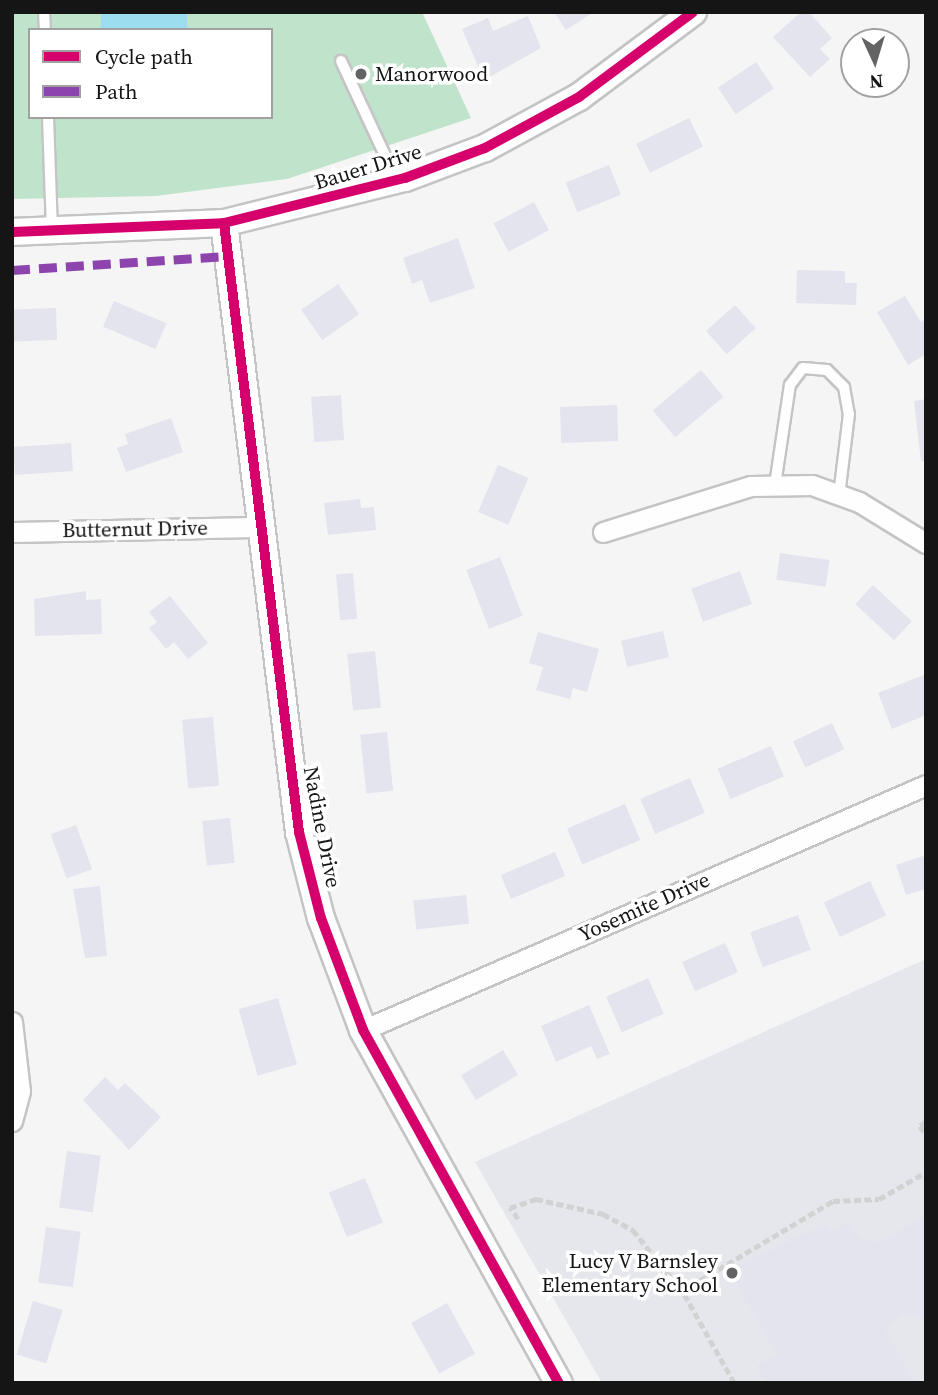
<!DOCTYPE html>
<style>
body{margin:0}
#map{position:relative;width:938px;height:1395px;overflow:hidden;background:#f5f5f5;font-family:"Source Serif 4",serif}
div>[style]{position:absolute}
.built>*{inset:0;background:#e6e7ec}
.green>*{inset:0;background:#c0e3cc}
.water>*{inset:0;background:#9cdeef;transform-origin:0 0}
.building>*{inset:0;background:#e4e4ef;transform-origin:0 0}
.path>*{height:4.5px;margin-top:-2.25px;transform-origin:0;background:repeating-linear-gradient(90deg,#d2d2d2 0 7px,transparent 0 10.5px)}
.roads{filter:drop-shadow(2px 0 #c4c4c4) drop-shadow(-2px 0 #c4c4c4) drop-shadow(0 2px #c4c4c4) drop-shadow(0 -2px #c4c4c4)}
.lane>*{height:10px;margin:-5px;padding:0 5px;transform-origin:5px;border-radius:5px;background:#fefefe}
.street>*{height:19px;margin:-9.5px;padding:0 9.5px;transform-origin:9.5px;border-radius:9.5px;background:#fefefe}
.secondary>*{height:26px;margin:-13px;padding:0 13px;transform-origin:13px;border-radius:13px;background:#fefefe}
.quiet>*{height:9px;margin-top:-4.5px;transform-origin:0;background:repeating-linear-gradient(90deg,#8e44ad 0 18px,transparent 0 27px)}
.cycleway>*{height:10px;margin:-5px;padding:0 5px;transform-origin:5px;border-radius:5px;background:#d6006c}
.dots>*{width:19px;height:19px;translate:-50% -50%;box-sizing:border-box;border:4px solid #fff;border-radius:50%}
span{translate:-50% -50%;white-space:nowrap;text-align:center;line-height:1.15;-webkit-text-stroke:7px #fff;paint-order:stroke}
.poi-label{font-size:21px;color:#151516}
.left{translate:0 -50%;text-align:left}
.right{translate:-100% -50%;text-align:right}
.street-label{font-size:21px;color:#151516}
.frame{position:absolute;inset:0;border:14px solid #151516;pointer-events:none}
.legend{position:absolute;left:28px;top:28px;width:245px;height:91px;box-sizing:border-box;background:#fff;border:2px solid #a1a1a2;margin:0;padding:9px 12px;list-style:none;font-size:21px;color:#151516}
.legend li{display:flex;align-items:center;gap:14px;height:35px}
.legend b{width:35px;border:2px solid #a1a1a2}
.north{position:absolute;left:840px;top:28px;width:70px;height:70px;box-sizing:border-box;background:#fff;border:2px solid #a1a1a2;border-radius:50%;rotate:176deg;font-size:19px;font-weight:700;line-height:28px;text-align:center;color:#151516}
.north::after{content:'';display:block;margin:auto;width:24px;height:32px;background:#636364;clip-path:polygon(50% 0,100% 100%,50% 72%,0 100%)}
</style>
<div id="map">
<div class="built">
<div style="clip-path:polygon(926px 959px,926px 1383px,602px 1383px,475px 1162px)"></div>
</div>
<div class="green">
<div style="clip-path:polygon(evenodd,12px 12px,422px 12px,471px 118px,287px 179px,156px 196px,12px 199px,12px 12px,30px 30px,271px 30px,271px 117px,30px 117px,30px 30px)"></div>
</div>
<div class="water">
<div style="left:101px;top:12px;width:86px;height:18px"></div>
</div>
<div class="building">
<div style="clip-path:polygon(554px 12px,594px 12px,566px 30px)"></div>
<div style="clip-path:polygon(801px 12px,809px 12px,832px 38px,820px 49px,830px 59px,810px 77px,773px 37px)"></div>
<div style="clip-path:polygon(528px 16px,541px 48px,484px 80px,462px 29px,488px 18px,493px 31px)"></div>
<div style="left:756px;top:62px;width:32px;height:46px;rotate:56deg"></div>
<div style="left:689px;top:118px;width:32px;height:59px;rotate:64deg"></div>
<div style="left:609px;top:165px;width:32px;height:47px;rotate:68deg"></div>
<div style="left:534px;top:202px;width:32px;height:46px;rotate:62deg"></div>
<div style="clip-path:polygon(458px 238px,475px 288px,430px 303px,422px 280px,412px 284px,403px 258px)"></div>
<div style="clip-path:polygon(797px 270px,845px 271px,845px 283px,857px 283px,856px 305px,796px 303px)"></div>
<div style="left:338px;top:284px;width:37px;height:45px;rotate:55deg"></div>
<div style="clip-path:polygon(905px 296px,921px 322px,926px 319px,926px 354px,908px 365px,877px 312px)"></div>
<div style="left:114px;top:301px;width:57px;height:28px;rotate:23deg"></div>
<div style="left:735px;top:305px;width:31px;height:39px;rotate:48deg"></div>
<div style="left:56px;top:308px;width:32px;height:44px;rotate:88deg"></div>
<div style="left:701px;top:370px;width:35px;height:63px;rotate:50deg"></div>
<div style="left:341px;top:395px;width:45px;height:30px;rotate:86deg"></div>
<div style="clip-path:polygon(926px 399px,926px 461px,921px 461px,914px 401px)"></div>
<div style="left:617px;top:405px;width:36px;height:57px;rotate:88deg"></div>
<div style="clip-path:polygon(171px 418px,183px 452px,126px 472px,117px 448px,128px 444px,125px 434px)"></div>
<div style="left:71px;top:443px;width:28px;height:58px;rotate:86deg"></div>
<div style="left:498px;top:465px;width:33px;height:51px;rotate:23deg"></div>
<div style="clip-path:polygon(360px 499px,361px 508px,374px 507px,376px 530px,328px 535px,324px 503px)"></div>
<div style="left:780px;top:553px;width:50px;height:27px;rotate:8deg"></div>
<div style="left:500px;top:557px;width:63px;height:36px;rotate:69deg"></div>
<div style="left:740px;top:571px;width:35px;height:52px;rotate:70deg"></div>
<div style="left:353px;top:573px;width:46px;height:17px;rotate:85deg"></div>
<div style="left:873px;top:585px;width:53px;height:26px;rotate:43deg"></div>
<div style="clip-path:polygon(86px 591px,86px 600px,101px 599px,102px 634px,35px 636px,34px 599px)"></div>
<div style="clip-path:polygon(170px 596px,208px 643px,188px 659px,174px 642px,166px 649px,149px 628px,157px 622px,149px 612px)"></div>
<div style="left:663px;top:631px;width:27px;height:43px;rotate:77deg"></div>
<div style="clip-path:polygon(538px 632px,599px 649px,587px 692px,573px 688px,570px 699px,536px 690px,543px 667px,529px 663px)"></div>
<div style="left:375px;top:651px;width:57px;height:28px;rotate:84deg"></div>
<div style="clip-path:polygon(926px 674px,926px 715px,892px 729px,878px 693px)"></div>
<div style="left:213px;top:717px;width:69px;height:31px;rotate:85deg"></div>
<div style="left:832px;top:723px;width:29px;height:43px;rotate:65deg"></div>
<div style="left:387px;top:732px;width:59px;height:27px;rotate:84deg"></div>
<div style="left:771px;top:746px;width:33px;height:58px;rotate:67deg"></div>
<div style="left:690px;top:778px;width:38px;height:54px;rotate:67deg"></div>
<div style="left:625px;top:804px;width:39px;height:63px;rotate:67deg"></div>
<div style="left:230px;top:818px;width:45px;height:28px;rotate:84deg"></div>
<div style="left:76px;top:825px;width:47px;height:27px;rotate:70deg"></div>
<div style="left:555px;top:852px;width:26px;height:59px;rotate:67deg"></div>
<div style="clip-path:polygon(926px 855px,926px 889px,906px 895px,896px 865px)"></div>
<div style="left:870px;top:881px;width:38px;height:51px;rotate:65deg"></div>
<div style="clip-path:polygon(100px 886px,107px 956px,85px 958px,73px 889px)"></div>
<div style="left:466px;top:895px;width:29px;height:53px;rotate:84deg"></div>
<div style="left:798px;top:915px;width:37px;height:51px;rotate:70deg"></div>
<div style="left:725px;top:943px;width:32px;height:47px;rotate:66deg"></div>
<div style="left:648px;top:978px;width:39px;height:46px;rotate:66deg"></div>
<div style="left:278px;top:998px;width:69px;height:41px;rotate:74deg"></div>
<div style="clip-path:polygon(589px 1005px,610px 1054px,597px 1059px,591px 1046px,556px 1062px,541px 1026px)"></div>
<div style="left:503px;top:1050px;width:29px;height:49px;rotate:59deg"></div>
<div style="clip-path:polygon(105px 1077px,118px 1090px,125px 1083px,161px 1117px,129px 1150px,83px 1100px)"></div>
<div style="left:67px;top:1151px;width:34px;height:57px;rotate:8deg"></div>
<div style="left:365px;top:1178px;width:48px;height:39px;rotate:68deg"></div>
<div style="clip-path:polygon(926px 1215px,926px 1320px,903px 1314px,884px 1328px,916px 1383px,765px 1383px,756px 1366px,777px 1355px,729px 1270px,825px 1224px,831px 1232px,850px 1220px,859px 1238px,879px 1242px)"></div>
<div style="left:46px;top:1227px;width:35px;height:56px;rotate:8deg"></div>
<div style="left:33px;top:1301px;width:31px;height:56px;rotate:17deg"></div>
<div style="left:447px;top:1303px;width:58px;height:41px;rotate:61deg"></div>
</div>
<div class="path">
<div style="left:926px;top:1122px;width:7px;rotate:146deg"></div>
<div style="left:920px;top:1126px;width:11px;rotate:56deg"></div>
<div style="left:518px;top:1219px;width:14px;rotate:-126deg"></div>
<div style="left:510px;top:1208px;width:28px;rotate:-19deg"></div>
<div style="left:536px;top:1199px;width:69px;rotate:12.6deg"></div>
<div style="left:603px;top:1214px;width:34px;rotate:28deg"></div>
<div style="left:633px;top:1230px;width:78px;rotate:51.2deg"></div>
<div style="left:734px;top:1383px;width:106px;rotate:-119.5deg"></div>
<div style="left:682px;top:1291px;width:176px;rotate:-30.8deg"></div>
<div style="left:833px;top:1201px;width:46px;rotate:-2.5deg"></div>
<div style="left:879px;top:1199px;width:54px;rotate:-29.9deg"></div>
</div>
<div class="roads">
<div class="lane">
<div style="left:44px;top:12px;width:18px;rotate:87deg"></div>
<div style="left:341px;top:61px;width:128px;rotate:65deg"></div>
<div style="left:48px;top:117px;width:113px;rotate:88deg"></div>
<div style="left:775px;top:485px;width:101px;rotate:-81.5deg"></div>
<div style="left:790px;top:385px;width:21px;rotate:-53deg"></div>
<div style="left:803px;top:368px;width:24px;rotate:5deg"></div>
<div style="left:827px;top:370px;width:24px;rotate:45deg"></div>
<div style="left:844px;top:387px;width:27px;rotate:80deg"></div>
<div style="left:849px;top:414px;width:82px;rotate:97deg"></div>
</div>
<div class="street">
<div style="left:12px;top:532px;width:245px;rotate:-1.2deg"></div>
<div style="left:603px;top:532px;width:155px;rotate:-17.3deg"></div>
<div style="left:751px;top:486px;width:61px;rotate:-0.9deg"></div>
<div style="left:812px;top:485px;width:50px;rotate:19.9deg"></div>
<div style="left:859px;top:502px;width:79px;rotate:31.5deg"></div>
<div style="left:12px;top:1022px;width:69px;rotate:83.4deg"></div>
<div style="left:20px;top:1091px;width:31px;rotate:105deg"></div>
<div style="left:363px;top:1030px;width:614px;rotate:-23.52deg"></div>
</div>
<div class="secondary">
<div style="left:224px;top:223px;width:614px;rotate:82.98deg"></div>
<div style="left:299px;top:832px;width:89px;rotate:75.7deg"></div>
<div style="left:321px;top:918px;width:120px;rotate:69.4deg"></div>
<div style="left:363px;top:1030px;width:404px;rotate:61deg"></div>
<div style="left:12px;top:232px;width:212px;rotate:-2.4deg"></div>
<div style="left:224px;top:223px;width:187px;rotate:-14deg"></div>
<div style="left:405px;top:178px;width:85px;rotate:-20.6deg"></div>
<div style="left:485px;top:148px;width:107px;rotate:-28.5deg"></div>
<div style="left:579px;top:97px;width:142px;rotate:-36.7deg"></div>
</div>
</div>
<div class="quiet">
<div style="left:12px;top:270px;width:216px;rotate:-3.7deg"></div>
</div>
<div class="cycleway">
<div style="left:224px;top:223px;width:614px;rotate:82.98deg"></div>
<div style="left:299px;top:832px;width:89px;rotate:75.7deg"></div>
<div style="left:321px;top:918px;width:120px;rotate:69.4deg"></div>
<div style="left:363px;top:1030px;width:404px;rotate:61deg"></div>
<div style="left:12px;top:232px;width:212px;rotate:-2.4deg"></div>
<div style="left:224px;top:223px;width:187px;rotate:-14deg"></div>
<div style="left:405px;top:178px;width:85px;rotate:-20.6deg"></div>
<div style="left:485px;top:148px;width:107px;rotate:-28.5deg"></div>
<div style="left:579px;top:97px;width:142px;rotate:-36.7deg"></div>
</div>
<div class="dots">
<div style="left:361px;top:74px;background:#636364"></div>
<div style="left:732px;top:1273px;background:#636364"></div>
</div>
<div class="poi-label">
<span class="left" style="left:375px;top:74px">Manorwood</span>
<span class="right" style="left:718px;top:1273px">Lucy V Barnsley<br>Elementary School</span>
</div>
<div class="street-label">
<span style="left:368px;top:167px;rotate:-17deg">Bauer Drive</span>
<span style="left:135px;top:529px;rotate:-1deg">Butternut Drive</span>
<span style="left:322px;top:827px;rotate:79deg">Nadine Drive</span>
<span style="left:644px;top:907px;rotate:-24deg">Yosemite Drive</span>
</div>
<div class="frame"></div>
<ul class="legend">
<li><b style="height:9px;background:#d6006c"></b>Cycle path</li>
<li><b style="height:9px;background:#8e44ad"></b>Path</li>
</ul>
<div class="north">N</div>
</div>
